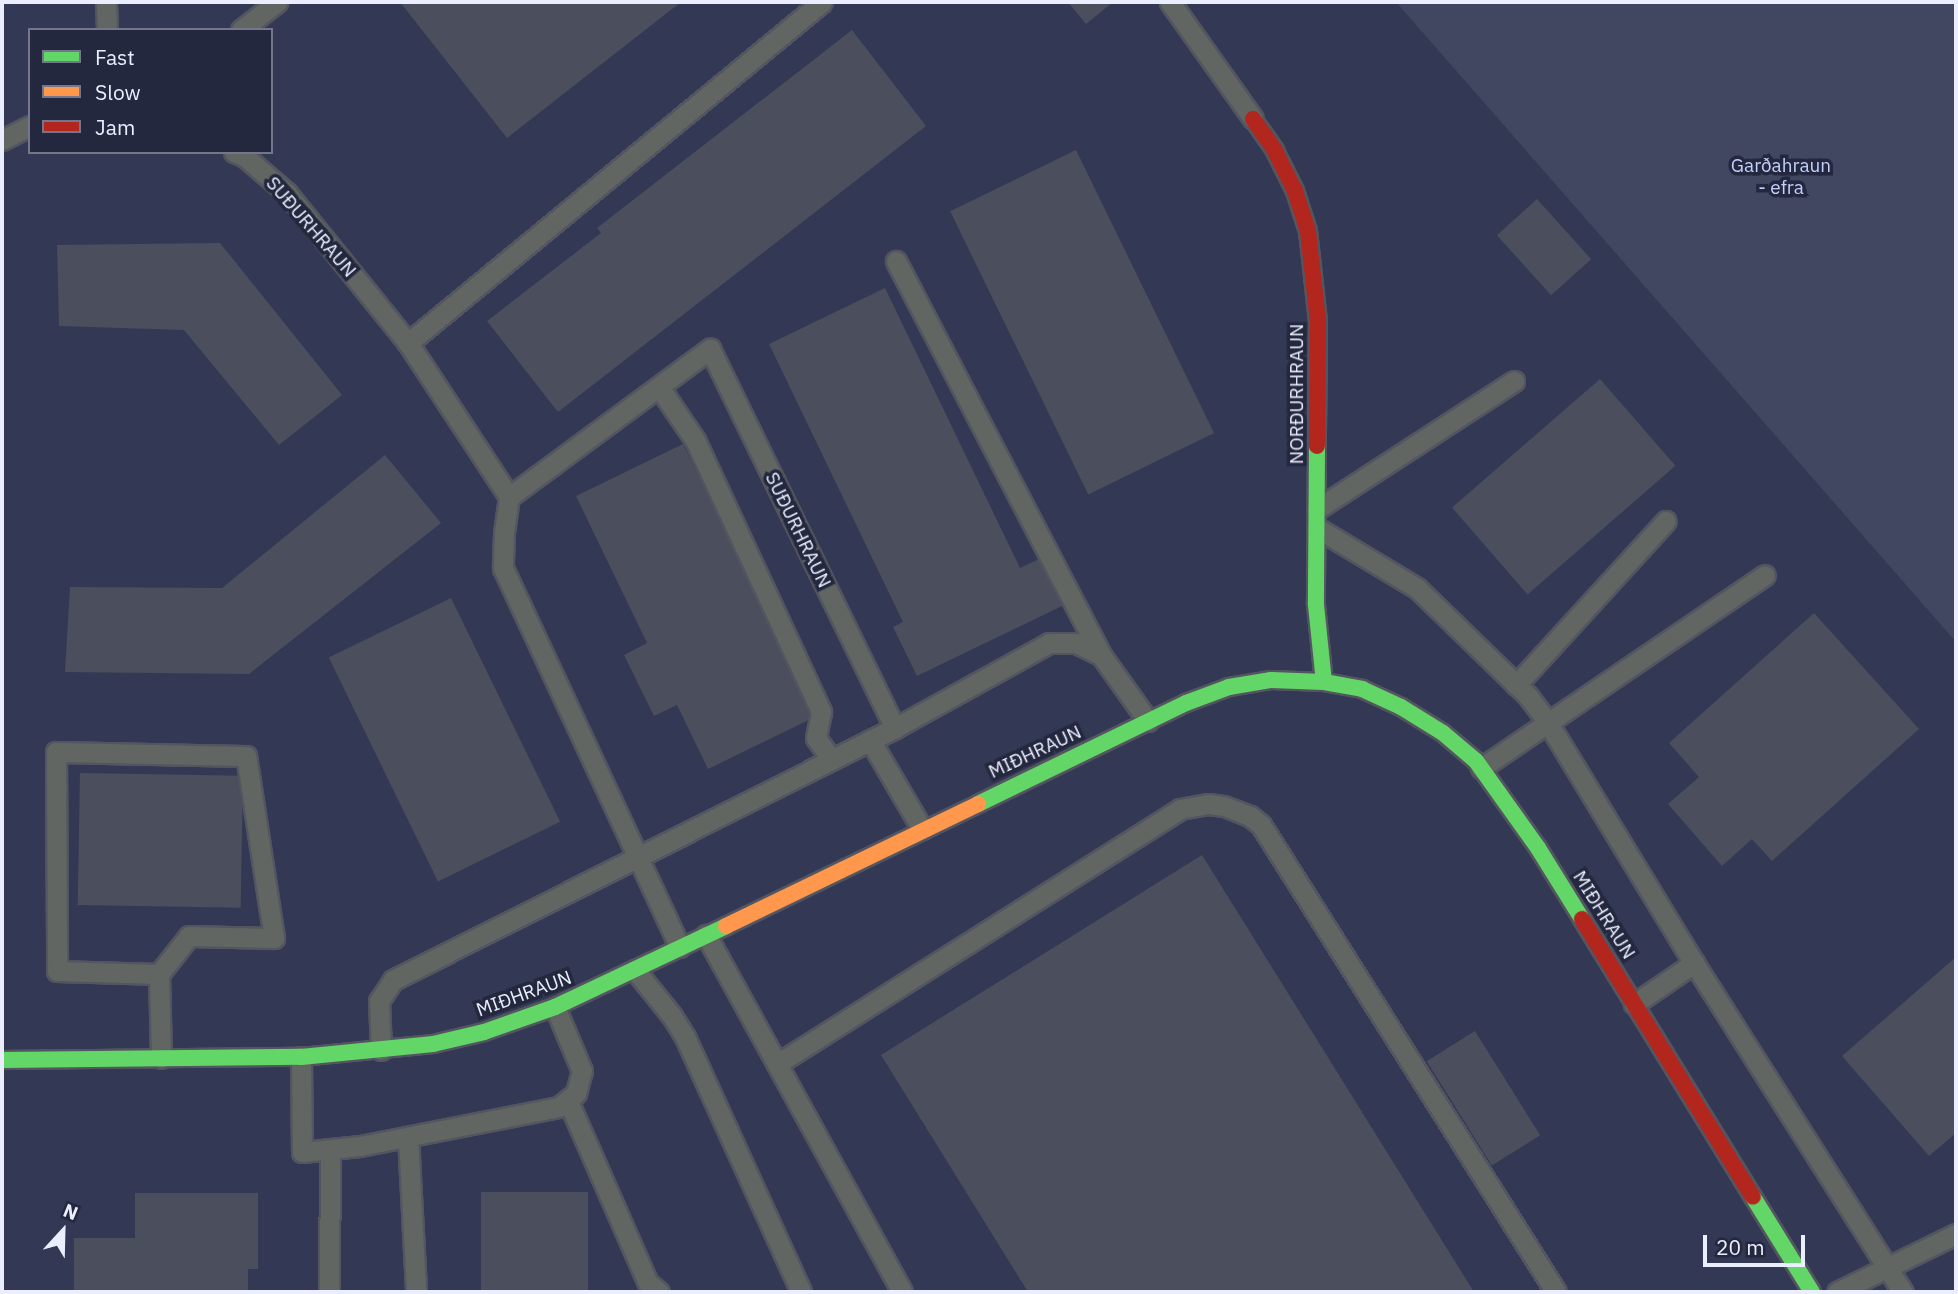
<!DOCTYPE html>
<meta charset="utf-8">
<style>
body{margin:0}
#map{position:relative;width:1958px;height:1294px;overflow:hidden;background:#343744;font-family:"IBM Plex Sans",sans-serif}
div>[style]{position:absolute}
.built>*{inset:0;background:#333954}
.green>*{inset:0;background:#424761}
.building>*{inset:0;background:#4b4e5c;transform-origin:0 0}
.roads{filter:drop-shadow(2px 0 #535560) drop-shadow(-2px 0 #535560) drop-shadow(0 2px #535560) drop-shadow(0 -2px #535560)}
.lane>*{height:19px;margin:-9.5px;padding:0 9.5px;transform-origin:9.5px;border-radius:9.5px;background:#616663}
.fast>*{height:16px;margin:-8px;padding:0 8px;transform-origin:8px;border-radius:8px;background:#63d668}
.slow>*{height:16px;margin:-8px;padding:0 8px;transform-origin:8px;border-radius:8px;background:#ff974d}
.jam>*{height:16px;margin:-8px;padding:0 8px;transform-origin:8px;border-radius:8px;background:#b3261e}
span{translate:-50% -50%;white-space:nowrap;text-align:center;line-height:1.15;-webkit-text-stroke:7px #24283f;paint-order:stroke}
.park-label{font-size:19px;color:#c4cffc}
.street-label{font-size:19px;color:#ebeefe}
.frame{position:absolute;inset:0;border:4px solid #ebeefe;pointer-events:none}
.legend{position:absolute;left:28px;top:28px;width:245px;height:126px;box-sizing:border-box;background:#24283f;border:2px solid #74778b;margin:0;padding:9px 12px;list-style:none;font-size:21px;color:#ebeefe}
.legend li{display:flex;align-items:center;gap:14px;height:35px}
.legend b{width:35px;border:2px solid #74778b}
.north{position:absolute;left:28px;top:1196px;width:70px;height:70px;-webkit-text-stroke:5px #24283f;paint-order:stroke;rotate:22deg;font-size:19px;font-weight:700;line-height:28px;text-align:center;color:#ebeefe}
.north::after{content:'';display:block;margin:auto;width:24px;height:32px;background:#ebeefe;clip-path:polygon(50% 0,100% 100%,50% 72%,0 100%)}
.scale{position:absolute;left:1703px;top:1235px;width:102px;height:32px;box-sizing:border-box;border:4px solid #ebeefe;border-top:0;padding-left:9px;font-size:21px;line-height:24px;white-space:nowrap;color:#ebeefe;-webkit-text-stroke:5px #24283f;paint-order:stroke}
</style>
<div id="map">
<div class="built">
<div style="clip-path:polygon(evenodd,2px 2px,1396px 2px,1956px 642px,1956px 1292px,2px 1292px,2px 2px,30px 30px,271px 30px,271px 152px,30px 152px,30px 30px)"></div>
</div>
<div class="green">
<div style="clip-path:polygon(1396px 2px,1956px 2px,1956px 642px)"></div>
</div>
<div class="building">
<div style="clip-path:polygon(400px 2px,681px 2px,507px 138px)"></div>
<div style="clip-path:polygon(1068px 2px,1113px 2px,1086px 24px)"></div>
<div style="clip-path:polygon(852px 30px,926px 126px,558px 412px,487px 321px,601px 233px,597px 228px)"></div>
<div style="left:1076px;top:150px;width:315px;height:140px;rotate:64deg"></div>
<div style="left:1537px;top:199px;width:81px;height:54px;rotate:48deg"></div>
<div style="clip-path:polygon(220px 243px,342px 395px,279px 445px,184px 330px,59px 326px,57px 245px)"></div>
<div style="clip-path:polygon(885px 288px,1020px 568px,1039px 559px,1062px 606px,917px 676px,893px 627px,903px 622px,769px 344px)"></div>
<div style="left:1600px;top:379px;width:115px;height:196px;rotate:49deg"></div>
<div style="clip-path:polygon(683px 444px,817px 716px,708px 769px,677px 705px,654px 716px,624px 655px,647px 643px,576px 496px)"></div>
<div style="clip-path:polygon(385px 455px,441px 523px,249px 674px,65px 672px,70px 587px,222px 588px)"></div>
<div style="left:451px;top:598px;width:249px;height:136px;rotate:64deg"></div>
<div style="clip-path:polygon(1814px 613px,1919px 729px,1772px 861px,1752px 839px,1722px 866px,1668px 804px,1699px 777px,1669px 743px)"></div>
<div style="left:80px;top:773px;width:163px;height:132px;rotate:1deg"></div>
<div style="clip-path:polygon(1202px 855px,1474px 1292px,1028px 1292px,881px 1055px)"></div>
<div style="clip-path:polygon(1956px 957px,1956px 1133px,1929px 1156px,1842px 1056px)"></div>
<div style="left:1475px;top:1031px;width:123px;height:57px;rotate:58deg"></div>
<div style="left:481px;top:1192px;width:107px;height:100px"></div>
<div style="clip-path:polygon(135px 1193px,258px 1193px,258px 1269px,248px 1269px,248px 1292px,74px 1292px,74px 1238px,135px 1238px)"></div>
</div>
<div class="roads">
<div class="lane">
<div style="left:106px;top:2px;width:28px;rotate:88deg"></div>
<div style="left:1170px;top:2px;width:143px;rotate:54.6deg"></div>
<div style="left:241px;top:30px;width:46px;rotate:-37.9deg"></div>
<div style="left:2px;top:140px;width:31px;rotate:-27deg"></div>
<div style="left:234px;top:152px;width:11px;rotate:22deg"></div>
<div style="left:244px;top:156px;width:57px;rotate:40.7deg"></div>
<div style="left:287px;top:193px;width:193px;rotate:51.1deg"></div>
<div style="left:408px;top:343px;width:184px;rotate:56.7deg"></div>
<div style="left:509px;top:497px;width:36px;rotate:98deg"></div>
<div style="left:504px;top:533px;width:35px;rotate:92deg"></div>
<div style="left:503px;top:568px;width:418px;rotate:65deg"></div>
<div style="left:896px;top:261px;width:444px;rotate:62.5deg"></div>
<div style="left:408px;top:343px;width:536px;rotate:-39.48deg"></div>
<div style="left:659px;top:387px;width:64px;rotate:55.8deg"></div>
<div style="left:695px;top:440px;width:300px;rotate:65.1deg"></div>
<div style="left:821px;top:712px;width:26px;rotate:101deg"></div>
<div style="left:816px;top:738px;width:27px;rotate:54deg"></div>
<div style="left:509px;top:497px;width:250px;rotate:-36.4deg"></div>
<div style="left:710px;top:349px;width:422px;rotate:64deg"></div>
<div style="left:895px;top:728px;width:176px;rotate:-28.9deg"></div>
<div style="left:1049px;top:643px;width:27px"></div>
<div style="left:1076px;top:643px;width:28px;rotate:26deg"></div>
<div style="left:1101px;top:655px;width:81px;rotate:54.5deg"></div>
<div style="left:1317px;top:509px;width:235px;rotate:-33deg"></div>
<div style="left:1317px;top:528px;width:117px;rotate:31deg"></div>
<div style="left:1417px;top:588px;width:155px;rotate:44.2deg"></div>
<div style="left:1528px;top:696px;width:34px;rotate:53deg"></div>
<div style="left:1548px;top:723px;width:281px;rotate:58.7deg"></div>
<div style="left:1694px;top:963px;width:390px;rotate:57.6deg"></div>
<div style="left:1516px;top:685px;width:222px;rotate:-47.6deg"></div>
<div style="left:870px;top:740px;width:103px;rotate:59.7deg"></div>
<div style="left:1481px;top:768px;width:343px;rotate:-34.2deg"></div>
<div style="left:706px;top:935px;width:407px;rotate:61.2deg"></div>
<div style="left:635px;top:970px;width:59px;rotate:51.2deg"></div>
<div style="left:672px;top:1016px;width:25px;rotate:58deg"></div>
<div style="left:685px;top:1037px;width:280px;rotate:65.5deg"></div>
<div style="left:159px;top:974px;width:48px;rotate:-51.7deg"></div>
<div style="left:189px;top:936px;width:85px;rotate:1.3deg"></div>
<div style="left:274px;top:938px;width:184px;rotate:-98.7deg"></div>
<div style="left:246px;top:756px;width:190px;rotate:-178.8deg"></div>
<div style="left:56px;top:752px;width:219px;rotate:89.7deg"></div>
<div style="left:57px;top:971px;width:102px;rotate:1.7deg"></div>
<div style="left:159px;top:974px;width:84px;rotate:88.6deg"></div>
<div style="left:1634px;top:1004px;width:73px;rotate:-34.3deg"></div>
<div style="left:381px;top:1050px;width:49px;rotate:-92.3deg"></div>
<div style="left:379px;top:1001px;width:25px;rotate:-56deg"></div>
<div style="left:393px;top:980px;width:562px;rotate:-26.66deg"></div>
<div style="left:301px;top:1057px;width:95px;rotate:89.4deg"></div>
<div style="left:302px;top:1152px;width:58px;rotate:-5.9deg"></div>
<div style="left:360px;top:1146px;width:203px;rotate:-11.1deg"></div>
<div style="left:559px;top:1107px;width:22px;rotate:-39deg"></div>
<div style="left:576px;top:1093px;width:23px;rotate:-75deg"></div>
<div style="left:582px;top:1071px;width:69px;rotate:-112.9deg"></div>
<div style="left:777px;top:1064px;width:477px;rotate:-32.3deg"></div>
<div style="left:1180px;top:809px;width:29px;rotate:-10deg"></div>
<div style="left:1209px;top:804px;width:15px;rotate:8deg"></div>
<div style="left:1224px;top:806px;width:28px;rotate:21deg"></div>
<div style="left:1250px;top:816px;width:14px;rotate:39deg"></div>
<div style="left:1261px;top:825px;width:552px;rotate:57.72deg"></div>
<div style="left:568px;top:1101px;width:199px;rotate:66.3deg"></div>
<div style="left:648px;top:1283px;width:14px;rotate:39deg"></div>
<div style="left:408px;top:1137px;width:155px;rotate:87deg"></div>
<div style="left:329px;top:1292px;width:143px;rotate:-89.6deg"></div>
<div style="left:1837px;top:1292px;width:132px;rotate:-26deg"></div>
</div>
<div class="fast">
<div style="left:1317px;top:446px;width:159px;rotate:90.4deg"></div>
<div style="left:1316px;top:605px;width:77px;rotate:84.1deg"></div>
<div style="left:978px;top:804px;width:231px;rotate:-25.9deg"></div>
<div style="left:1186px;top:703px;width:46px;rotate:-20.4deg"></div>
<div style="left:1229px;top:687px;width:43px;rotate:-9.5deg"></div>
<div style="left:1271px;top:680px;width:53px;rotate:2.2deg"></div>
<div style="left:1324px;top:682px;width:39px;rotate:10deg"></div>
<div style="left:1362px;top:689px;width:43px;rotate:24.8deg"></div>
<div style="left:1401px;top:707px;width:49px;rotate:31.8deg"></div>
<div style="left:1443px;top:733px;width:43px;rotate:40.3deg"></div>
<div style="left:1476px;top:761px;width:107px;rotate:54.5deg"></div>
<div style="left:1538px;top:848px;width:84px;rotate:58.2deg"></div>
<div style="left:2px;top:1060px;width:299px;rotate:-0.6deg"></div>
<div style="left:301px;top:1057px;width:133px;rotate:-5.6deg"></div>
<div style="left:433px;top:1044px;width:52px;rotate:-13.2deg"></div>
<div style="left:484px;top:1032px;width:75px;rotate:-19.4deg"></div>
<div style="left:555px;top:1007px;width:189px;rotate:-25.3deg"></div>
<div style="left:1753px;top:1197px;width:112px;rotate:58.2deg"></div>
</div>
<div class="slow">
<div style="left:726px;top:926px;width:280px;rotate:-25.8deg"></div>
</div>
<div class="jam">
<div style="left:1253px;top:119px;width:39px;rotate:55deg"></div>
<div style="left:1275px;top:151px;width:45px;rotate:63.4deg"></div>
<div style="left:1295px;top:191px;width:42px;rotate:72deg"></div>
<div style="left:1308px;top:231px;width:91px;rotate:83.7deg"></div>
<div style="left:1318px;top:321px;width:125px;rotate:90.5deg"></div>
<div style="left:1582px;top:919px;width:326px;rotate:58.4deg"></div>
</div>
</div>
<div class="park-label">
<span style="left:1781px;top:177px">Garðahraun<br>- efra</span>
</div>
<div class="street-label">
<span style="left:311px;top:227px;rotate:49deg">SUÐURHRAUN</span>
<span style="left:1297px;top:394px;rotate:-90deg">NORÐURHRAUN</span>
<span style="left:798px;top:530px;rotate:64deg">SUÐURHRAUN</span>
<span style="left:1035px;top:752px;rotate:-25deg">MIÐHRAUN</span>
<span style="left:1604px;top:915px;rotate:58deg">MIÐHRAUN</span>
<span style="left:524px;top:994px;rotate:-20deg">MIÐHRAUN</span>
</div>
<div class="frame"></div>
<ul class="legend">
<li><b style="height:9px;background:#63d668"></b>Fast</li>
<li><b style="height:9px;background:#ff974d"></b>Slow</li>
<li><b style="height:9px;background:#b3261e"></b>Jam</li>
</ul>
<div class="north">N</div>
<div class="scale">20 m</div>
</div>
